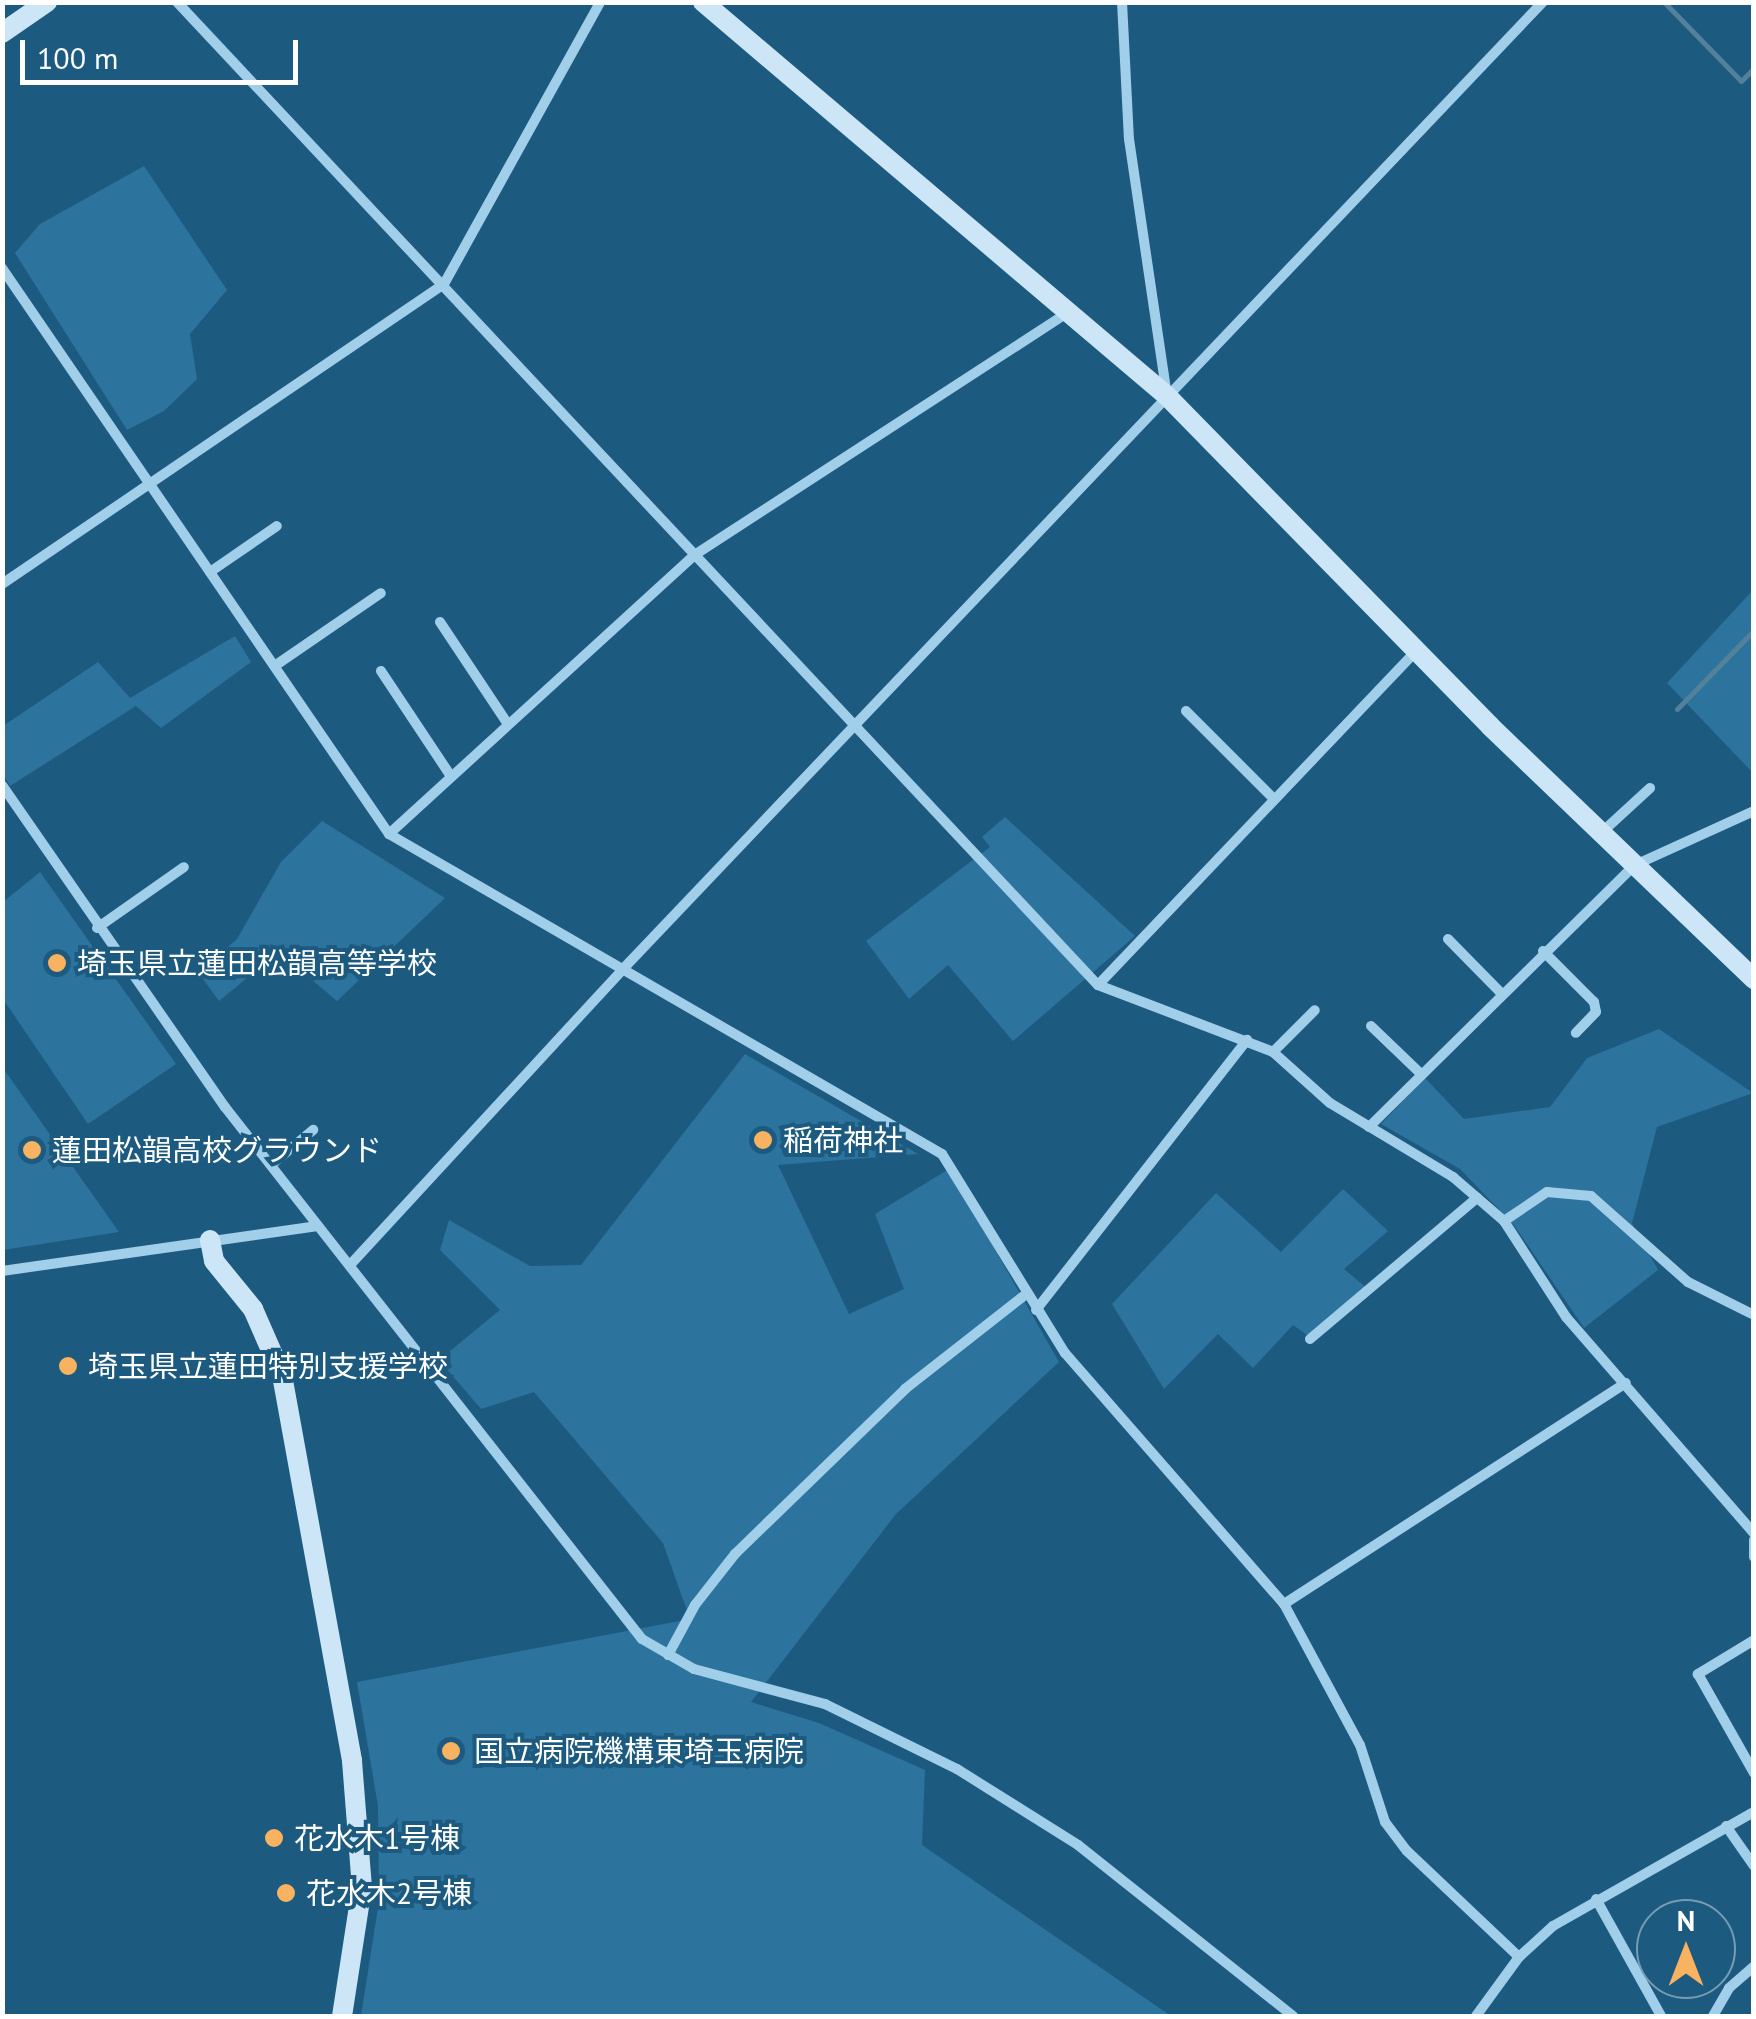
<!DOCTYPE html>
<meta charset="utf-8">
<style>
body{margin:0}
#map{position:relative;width:1756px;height:2019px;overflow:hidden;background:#1d5a80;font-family:"PT Sans","Noto Sans JP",sans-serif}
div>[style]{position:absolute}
.green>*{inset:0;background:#2c739d}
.stream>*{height:5px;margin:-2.5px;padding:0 2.5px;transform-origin:2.5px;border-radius:2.5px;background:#53809b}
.street>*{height:10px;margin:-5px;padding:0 5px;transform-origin:5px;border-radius:5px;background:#a1cee9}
.secondary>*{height:20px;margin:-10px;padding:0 10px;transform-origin:10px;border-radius:10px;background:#cce6f7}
.dots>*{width:28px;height:28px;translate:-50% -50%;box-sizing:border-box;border:5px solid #1d5a80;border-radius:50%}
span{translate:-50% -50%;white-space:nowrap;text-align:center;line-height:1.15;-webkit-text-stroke:8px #1d5a80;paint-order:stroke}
.poi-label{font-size:30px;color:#fff}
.left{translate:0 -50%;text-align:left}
.frame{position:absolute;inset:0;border:5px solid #fff;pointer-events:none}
.north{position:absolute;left:1636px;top:1899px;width:100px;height:100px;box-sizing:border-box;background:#1d5a80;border:2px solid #779cb3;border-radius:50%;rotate:0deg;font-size:28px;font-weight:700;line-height:40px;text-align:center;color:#fff}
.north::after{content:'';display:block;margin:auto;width:35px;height:45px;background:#f9b25f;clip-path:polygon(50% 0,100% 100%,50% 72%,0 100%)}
.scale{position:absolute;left:20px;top:40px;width:278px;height:45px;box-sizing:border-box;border:5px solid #fff;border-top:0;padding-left:12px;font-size:30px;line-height:35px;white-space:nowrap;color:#fff;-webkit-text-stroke:8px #1d5a80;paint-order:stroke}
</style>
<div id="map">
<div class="green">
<div style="clip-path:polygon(144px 166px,227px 290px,190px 334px,197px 379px,164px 411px,127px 430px,15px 253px,40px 224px)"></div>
<div style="clip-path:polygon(1753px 590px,1753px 773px,1667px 683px)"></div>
<div style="clip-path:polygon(235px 636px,251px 662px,161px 728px,136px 706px,10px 786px,3px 774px,3px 726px,98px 662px,130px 698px)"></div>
<div style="clip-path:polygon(1005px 817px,1135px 936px,1013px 1041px,948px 965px,909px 999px,866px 941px,990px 847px,982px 837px)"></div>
<div style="clip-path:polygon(322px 821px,445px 898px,337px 1001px,279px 952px,219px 1001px,198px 972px,237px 939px,281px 862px)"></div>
<div style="clip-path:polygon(40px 872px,176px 1064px,88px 1124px,3px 999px,3px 902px)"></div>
<div style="clip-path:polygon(1659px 1029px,1753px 1093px,1657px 1127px,1632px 1223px,1658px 1270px,1584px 1328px,1514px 1225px,1460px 1169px,1381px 1124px,1425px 1078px,1464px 1119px,1550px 1107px,1587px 1058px)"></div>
<div style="clip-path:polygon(745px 1054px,918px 1154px,778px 1165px,849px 1314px,904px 1289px,875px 1214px,949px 1169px,1059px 1362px,896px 1514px,751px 1702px,819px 1723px,925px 1770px,922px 1845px,1171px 2016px,361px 2016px,379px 1901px,378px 1806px,357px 1682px,690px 1619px,663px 1543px,534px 1392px,481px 1409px,439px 1360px,500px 1310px,440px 1250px,449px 1220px,530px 1266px,581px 1265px)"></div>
<div style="clip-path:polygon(2px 1068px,3px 1068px,119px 1232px,3px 1250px)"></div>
<div style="clip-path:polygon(1343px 1189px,1388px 1231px,1344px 1269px,1367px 1288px,1311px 1338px,1293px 1325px,1253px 1368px,1218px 1334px,1164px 1389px,1112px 1304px,1216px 1193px,1281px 1252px)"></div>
</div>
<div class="stream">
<div style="left:1664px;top:2px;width:110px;rotate:45.7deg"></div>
<div style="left:1741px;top:81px;width:18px;rotate:-45deg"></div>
<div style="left:1677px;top:709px;width:110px;rotate:-45.7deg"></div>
</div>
<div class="street">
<div style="left:177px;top:2px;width:1347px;rotate:46.87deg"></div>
<div style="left:1098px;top:985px;width:187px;rotate:20.9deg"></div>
<div style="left:1273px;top:1052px;width:76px;rotate:41.8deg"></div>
<div style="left:1330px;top:1103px;width:144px;rotate:31deg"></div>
<div style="left:1453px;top:1177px;width:67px;rotate:40.8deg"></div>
<div style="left:1504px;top:1221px;width:114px;rotate:57.1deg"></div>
<div style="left:1566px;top:1317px;width:286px;rotate:49deg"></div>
<div style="left:1122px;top:2px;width:137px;rotate:87.1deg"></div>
<div style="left:1129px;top:139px;width:254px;rotate:81.6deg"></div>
<div style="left:2px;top:268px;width:686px;rotate:55.64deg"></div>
<div style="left:389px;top:834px;width:639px;rotate:30.06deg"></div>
<div style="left:942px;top:1154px;width:234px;rotate:58.3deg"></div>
<div style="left:1065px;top:1353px;width:333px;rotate:48.9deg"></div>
<div style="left:1284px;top:1604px;width:160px;rotate:61.7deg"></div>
<div style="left:1360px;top:1745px;width:81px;rotate:72deg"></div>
<div style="left:1385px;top:1822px;width:36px;rotate:53deg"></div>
<div style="left:1407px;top:1851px;width:154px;rotate:43.4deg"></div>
<div style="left:210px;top:572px;width:81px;rotate:-34.5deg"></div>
<div style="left:2px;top:584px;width:534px;rotate:-34.17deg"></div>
<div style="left:444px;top:284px;width:322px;rotate:-61deg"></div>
<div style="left:440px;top:622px;width:121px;rotate:56.4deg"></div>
<div style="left:276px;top:665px;width:127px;rotate:-34.4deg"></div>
<div style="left:381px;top:671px;width:125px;rotate:56.4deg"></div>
<div style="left:1186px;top:711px;width:123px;rotate:45deg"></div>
<div style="left:2px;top:785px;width:392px;rotate:55.3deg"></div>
<div style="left:225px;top:1107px;width:676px;rotate:51.91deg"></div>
<div style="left:642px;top:1639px;width:60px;rotate:30deg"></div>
<div style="left:694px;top:1669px;width:136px;rotate:15deg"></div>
<div style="left:825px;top:1704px;width:147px;rotate:26.2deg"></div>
<div style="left:957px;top:1769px;width:143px;rotate:32.1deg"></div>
<div style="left:1078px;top:1845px;width:275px;rotate:38.5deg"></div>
<div style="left:389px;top:834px;width:416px;rotate:-42.4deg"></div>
<div style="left:696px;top:554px;width:444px;rotate:-33deg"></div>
<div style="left:1600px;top:834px;width:68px;rotate:-42.6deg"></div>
<div style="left:97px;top:928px;width:106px;rotate:-35deg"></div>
<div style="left:1448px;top:939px;width:76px;rotate:45.5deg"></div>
<div style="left:1543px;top:951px;width:72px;rotate:45deg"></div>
<div style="left:1594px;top:1002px;width:10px;rotate:79deg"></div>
<div style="left:1596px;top:1012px;width:29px;rotate:134deg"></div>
<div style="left:1098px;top:985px;width:464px;rotate:-46.4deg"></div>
<div style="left:1371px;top:1026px;width:69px;rotate:43.8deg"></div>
<div style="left:1273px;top:1052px;width:59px;rotate:-45deg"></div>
<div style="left:1369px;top:1127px;width:373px;rotate:-44.6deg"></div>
<div style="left:1635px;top:865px;width:131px;rotate:-24.4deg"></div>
<div style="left:271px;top:1165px;width:55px;rotate:-39.8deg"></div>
<div style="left:1504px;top:1221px;width:52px;rotate:-34deg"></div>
<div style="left:1547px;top:1192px;width:44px;rotate:5.2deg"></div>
<div style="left:1591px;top:1196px;width:130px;rotate:41.6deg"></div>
<div style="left:1688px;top:1282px;width:74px;rotate:26.6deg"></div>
<div style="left:350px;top:1265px;width:401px;rotate:-47.3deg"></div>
<div style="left:622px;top:970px;width:1336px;rotate:-46.43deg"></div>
<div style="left:2px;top:1271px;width:319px;rotate:-8.1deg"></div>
<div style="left:1036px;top:1310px;width:343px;rotate:-52deg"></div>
<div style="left:1310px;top:1339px;width:219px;rotate:-40.2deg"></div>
<div style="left:1754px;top:1540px;width:17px;rotate:90deg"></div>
<div style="left:1284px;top:1604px;width:407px;rotate:-32.9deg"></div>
<div style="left:1754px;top:1640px;width:66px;rotate:148.7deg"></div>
<div style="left:1698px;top:1674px;width:114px;rotate:60.5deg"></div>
<div style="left:668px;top:1655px;width:57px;rotate:-61.6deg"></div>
<div style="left:695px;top:1605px;width:65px;rotate:-51.9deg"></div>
<div style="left:735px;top:1554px;width:237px;rotate:-44.1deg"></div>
<div style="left:905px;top:1389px;width:152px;rotate:-38.1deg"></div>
<div style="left:1726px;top:1826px;width:49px;rotate:55deg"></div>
<div style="left:1596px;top:1899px;width:134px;rotate:60.9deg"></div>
<div style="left:1476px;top:2016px;width:73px;rotate:-53.9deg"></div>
<div style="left:1519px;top:1957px;width:46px;rotate:-42.4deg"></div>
<div style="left:1553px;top:1926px;width:231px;rotate:-29.6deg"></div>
<div style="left:1713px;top:2016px;width:32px;rotate:-60deg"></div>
<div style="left:1729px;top:1988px;width:33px;rotate:-41deg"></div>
</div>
<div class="secondary">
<div style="left:703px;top:2px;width:609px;rotate:40.34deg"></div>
<div style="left:1167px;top:396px;width:462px;rotate:45.6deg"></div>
<div style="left:1490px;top:726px;width:366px;rotate:43.8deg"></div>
<div style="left:2px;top:33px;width:55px;rotate:-34.6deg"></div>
<div style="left:210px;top:1240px;width:21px;rotate:79deg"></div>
<div style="left:214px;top:1261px;width:62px;rotate:50.9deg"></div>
<div style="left:253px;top:1309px;width:72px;rotate:66.3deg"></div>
<div style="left:282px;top:1375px;width:392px;rotate:79.7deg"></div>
<div style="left:352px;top:1761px;width:126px;rotate:85.5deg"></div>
<div style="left:362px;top:1887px;width:131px;rotate:98.8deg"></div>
</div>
<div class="dots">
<div style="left:57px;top:963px;background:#f9b25f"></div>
<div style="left:763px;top:1140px;background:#f9b25f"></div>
<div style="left:32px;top:1150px;background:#f9b25f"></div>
<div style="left:68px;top:1366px;background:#f9b25f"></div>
<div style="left:451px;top:1751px;background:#f9b25f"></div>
<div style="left:274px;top:1838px;background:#f9b25f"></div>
<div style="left:286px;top:1893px;background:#f9b25f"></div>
</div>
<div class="poi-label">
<span class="left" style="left:77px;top:963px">埼玉県立蓮田松韻高等学校</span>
<span class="left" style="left:783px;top:1140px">稲荷神社</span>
<span class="left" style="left:52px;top:1150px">蓮田松韻高校グラウンド</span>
<span class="left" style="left:88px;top:1366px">埼玉県立蓮田特別支援学校</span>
<span class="left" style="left:474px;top:1751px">国立病院機構東埼玉病院</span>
<span class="left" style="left:294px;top:1838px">花水木1号棟</span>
<span class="left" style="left:306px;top:1893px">花水木2号棟</span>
</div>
<div class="frame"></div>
<div class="north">N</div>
<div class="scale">100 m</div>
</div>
